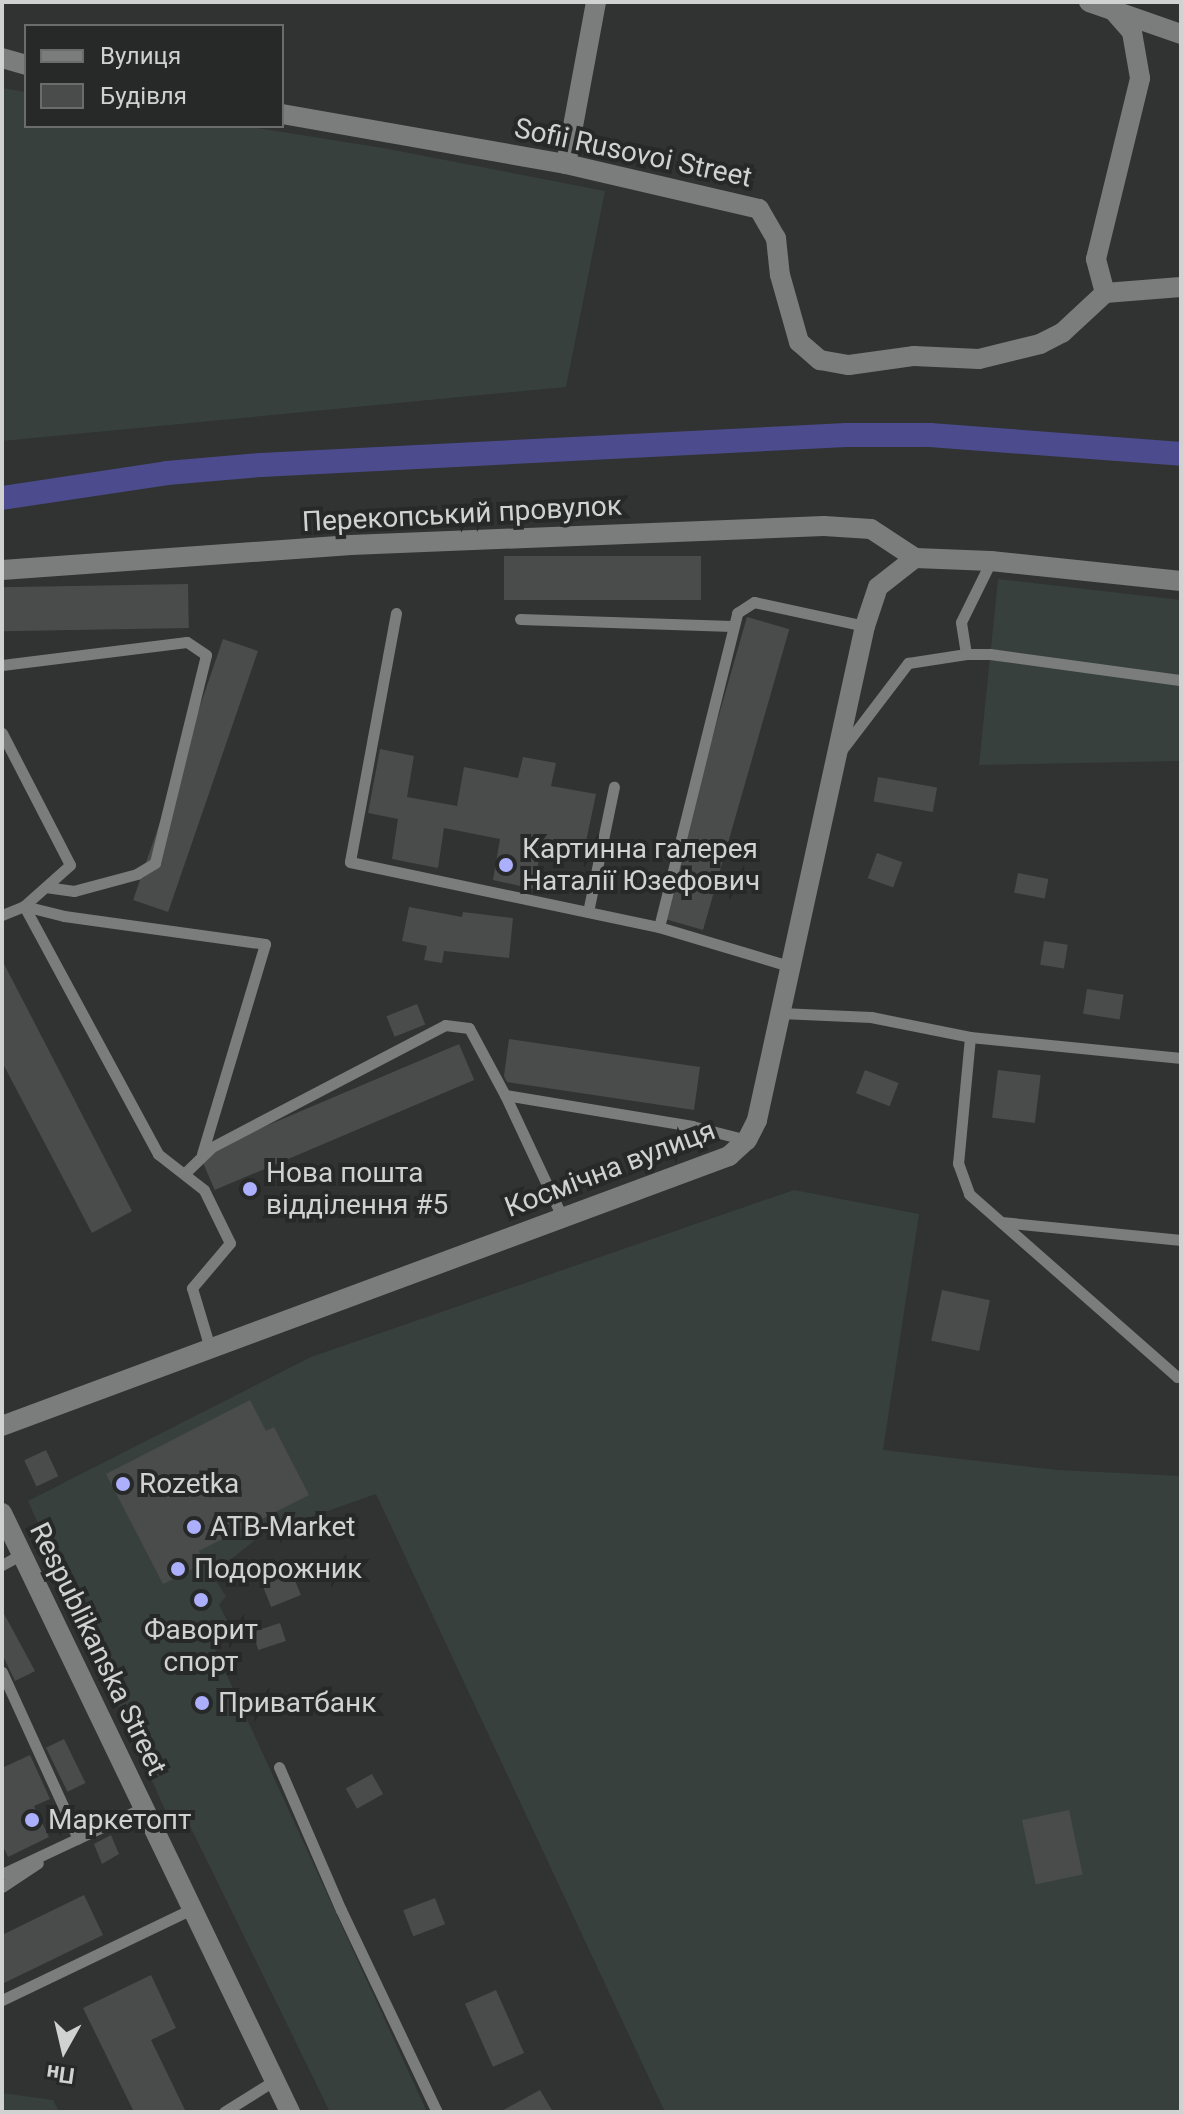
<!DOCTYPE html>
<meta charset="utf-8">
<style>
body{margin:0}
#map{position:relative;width:1183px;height:2114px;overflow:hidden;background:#303331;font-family:Roboto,sans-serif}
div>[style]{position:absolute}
.built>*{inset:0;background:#37403c}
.canal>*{height:24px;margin:-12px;padding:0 12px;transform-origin:12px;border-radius:12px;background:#4c4b8d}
.building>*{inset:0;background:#494c4a;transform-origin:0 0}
.lane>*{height:11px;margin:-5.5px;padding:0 5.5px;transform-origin:5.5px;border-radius:5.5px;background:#7a7d7b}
.street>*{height:20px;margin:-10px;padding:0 10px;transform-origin:10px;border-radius:10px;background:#7a7d7b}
.secondary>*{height:20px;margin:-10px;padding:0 10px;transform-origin:10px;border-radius:10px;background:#7a7d7b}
.dots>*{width:22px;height:22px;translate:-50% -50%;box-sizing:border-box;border:4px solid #262928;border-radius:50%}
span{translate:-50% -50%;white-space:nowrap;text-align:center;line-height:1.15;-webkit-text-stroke:8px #262928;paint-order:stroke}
.street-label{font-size:28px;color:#d0d2d1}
.poi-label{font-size:28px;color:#d0d2d1}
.left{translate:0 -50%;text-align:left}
.frame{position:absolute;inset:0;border:4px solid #d0d2d1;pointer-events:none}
.legend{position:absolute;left:24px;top:24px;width:260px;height:104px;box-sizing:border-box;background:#262928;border:2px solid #6a6d6c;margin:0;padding:10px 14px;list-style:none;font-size:24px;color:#d0d2d1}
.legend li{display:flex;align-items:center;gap:16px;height:40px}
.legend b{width:40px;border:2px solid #6a6d6c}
.north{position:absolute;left:24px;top:2010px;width:80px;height:80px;-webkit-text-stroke:6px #262928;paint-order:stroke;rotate:188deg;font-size:22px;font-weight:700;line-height:32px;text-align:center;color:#d0d2d1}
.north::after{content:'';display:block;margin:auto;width:28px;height:36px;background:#d0d2d1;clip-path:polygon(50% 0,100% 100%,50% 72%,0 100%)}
</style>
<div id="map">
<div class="built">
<div style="clip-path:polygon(2px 88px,26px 92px,26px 126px,245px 126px,383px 148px,605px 191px,566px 387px,2px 441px)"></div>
<div style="clip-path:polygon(998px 579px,1181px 600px,1181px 761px,979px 765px)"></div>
<div style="clip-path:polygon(794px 1190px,919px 1214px,883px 1450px,1058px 1470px,1181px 1476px,1181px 2112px,665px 2112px,376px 1494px,262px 1534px,212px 1575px,226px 1596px,219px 1605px,229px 1624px,215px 1638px,214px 1647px,427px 2112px,330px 2112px,188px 1822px,169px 1819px,28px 1501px,311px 1357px)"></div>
<div style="clip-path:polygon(2px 2093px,53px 2100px,59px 2112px,2px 2112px)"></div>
</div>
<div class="canal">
<div style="left:2px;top:498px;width:167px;rotate:-8.6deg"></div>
<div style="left:167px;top:473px;width:94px;rotate:-4.9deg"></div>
<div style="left:261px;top:465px;width:586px;rotate:-2.94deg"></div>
<div style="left:846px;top:435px;width:84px"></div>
<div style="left:930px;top:435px;width:252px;rotate:4.3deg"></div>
</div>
<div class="building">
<div style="left:701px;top:556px;width:44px;height:197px;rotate:90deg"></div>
<div style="left:188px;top:584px;width:44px;height:187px;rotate:89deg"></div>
<div style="left:747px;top:617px;width:44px;height:313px;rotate:16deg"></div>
<div style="left:223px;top:639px;width:37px;height:276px;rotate:19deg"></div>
<div style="clip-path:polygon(380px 749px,414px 756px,407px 797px,457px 806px,464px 767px,518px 778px,523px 757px,556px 763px,551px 786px,596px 794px,583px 856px,541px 847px,534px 889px,493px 880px,500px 839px,444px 828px,438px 868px,392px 859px,398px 819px,368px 813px)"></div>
<div style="left:878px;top:777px;width:60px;height:25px;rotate:10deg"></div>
<div style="left:877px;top:853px;width:27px;height:27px;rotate:20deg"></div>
<div style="left:1018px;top:873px;width:31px;height:20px;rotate:11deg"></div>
<div style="clip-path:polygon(409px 907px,462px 917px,463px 912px,513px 918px,509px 958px,444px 951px,442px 963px,424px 960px,427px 946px,402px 941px)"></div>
<div style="left:1044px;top:941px;width:24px;height:24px;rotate:9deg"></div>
<div style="clip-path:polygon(2px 960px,132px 1211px,92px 1233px,2px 1062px)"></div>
<div style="left:1087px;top:989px;width:37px;height:25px;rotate:9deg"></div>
<div style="left:417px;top:1004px;width:22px;height:33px;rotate:68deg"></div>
<div style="clip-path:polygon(509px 1039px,700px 1067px,694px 1110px,507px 1082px,504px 1076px)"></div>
<div style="left:459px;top:1044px;width:39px;height:282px;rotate:67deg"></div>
<div style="left:865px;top:1070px;width:36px;height:25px;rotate:21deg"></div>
<div style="left:998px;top:1070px;width:43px;height:48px;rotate:7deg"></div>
<div style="left:942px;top:1290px;width:49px;height:52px;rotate:12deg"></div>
<div style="clip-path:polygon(250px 1400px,266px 1431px,274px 1427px,309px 1495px,199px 1551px,205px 1563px,163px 1584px,106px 1474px)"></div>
<div style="left:46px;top:1450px;width:29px;height:24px;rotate:65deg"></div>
<div style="left:290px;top:1568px;width:29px;height:32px;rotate:68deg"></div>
<div style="clip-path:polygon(2px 1610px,35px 1671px,15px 1681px,2px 1654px)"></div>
<div style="left:280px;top:1623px;width:19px;height:29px;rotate:72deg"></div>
<div style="left:64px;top:1739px;width:49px;height:20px;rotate:64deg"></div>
<div style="clip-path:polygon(30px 1755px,50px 1799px,34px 1806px,49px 1837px,8px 1857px,2px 1844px,2px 1768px)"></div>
<div style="left:372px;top:1774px;width:23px;height:30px;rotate:61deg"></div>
<div style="left:1069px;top:1810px;width:66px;height:48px;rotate:78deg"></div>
<div style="clip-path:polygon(111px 1835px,119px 1854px,102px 1864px,94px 1844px)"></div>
<div style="clip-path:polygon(84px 1895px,103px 1935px,2px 1984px,2px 1935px)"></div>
<div style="left:435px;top:1898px;width:28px;height:34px;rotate:69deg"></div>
<div style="clip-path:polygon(151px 1975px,176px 2028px,151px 2040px,186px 2112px,134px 2112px,83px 2008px)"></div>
<div style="left:496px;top:1990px;width:69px;height:34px;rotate:66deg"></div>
<div style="clip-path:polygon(540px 2090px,553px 2112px,500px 2112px)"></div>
</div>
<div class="lane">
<div style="left:396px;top:613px;width:253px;rotate:100.5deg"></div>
<div style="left:350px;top:862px;width:316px;rotate:11.9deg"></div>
<div style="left:520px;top:619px;width:212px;rotate:1.9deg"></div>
<div style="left:966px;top:654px;width:32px;rotate:-99deg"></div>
<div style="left:961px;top:622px;width:68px;rotate:-63.8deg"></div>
<div style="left:2px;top:665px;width:186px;rotate:-7.1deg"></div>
<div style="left:187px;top:642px;width:23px;rotate:34deg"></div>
<div style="left:206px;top:655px;width:214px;rotate:103.8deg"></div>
<div style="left:155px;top:863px;width:21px;rotate:149deg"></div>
<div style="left:137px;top:874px;width:65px;rotate:164.9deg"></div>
<div style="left:74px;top:891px;width:27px;rotate:-172deg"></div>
<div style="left:2px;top:733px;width:148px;rotate:62.7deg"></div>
<div style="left:70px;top:865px;width:62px;rotate:138.3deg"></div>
<div style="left:24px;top:906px;width:282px;rotate:61.6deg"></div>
<div style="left:158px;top:1154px;width:58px;rotate:38deg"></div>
<div style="left:204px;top:1190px;width:59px;rotate:63.9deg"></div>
<div style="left:230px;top:1243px;width:59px;rotate:130.2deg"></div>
<div style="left:192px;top:1288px;width:63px;rotate:73.3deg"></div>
<div style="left:841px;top:751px;width:111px;rotate:-52.7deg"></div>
<div style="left:908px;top:663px;width:59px;rotate:-8.8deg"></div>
<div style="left:966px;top:654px;width:24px"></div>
<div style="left:990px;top:654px;width:193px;rotate:7.8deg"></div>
<div style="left:588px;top:912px;width:128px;rotate:-78.3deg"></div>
<div style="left:2px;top:915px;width:24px;rotate:-22deg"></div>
<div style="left:24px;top:906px;width:41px;rotate:14deg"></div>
<div style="left:64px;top:916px;width:203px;rotate:7.9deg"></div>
<div style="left:265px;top:944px;width:219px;rotate:106.7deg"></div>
<div style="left:789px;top:966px;width:136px;rotate:-163.3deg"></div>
<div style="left:659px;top:927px;width:324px;rotate:-76deg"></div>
<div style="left:737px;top:613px;width:20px;rotate:-33deg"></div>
<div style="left:754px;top:602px;width:114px;rotate:12.2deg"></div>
<div style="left:780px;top:1013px;width:91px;rotate:2.5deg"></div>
<div style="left:871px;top:1017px;width:101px;rotate:11.4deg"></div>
<div style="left:970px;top:1037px;width:212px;rotate:5.7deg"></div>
<div style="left:970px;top:1037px;width:127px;rotate:95.4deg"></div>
<div style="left:958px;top:1163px;width:33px;rotate:70deg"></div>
<div style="left:969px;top:1194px;width:277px;rotate:41.3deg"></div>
<div style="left:1177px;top:1377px;width:4px;rotate:-14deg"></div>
<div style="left:505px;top:1095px;width:137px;rotate:64.9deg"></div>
<div style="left:185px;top:1173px;width:37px;rotate:-44deg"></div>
<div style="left:212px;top:1147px;width:263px;rotate:-27.6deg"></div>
<div style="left:445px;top:1025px;width:24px;rotate:7deg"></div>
<div style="left:469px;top:1028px;width:76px;rotate:61.8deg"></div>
<div style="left:505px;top:1095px;width:190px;rotate:9.4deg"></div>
<div style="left:692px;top:1126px;width:57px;rotate:14.3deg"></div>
<div style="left:1001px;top:1222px;width:181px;rotate:5.7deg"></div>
<div style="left:2px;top:1565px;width:23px;rotate:-29deg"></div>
<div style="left:2px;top:1672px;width:183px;rotate:65.5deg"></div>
<div style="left:279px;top:1767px;width:156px;rotate:66.6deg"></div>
<div style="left:341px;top:1910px;width:224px;rotate:64.6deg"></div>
<div style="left:2px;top:1874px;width:156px;rotate:-25.1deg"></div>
<div style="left:2px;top:1887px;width:43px;rotate:-33.7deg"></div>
<div style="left:2px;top:2000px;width:211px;rotate:-25.6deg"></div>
<div style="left:224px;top:2112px;width:60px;rotate:-32.1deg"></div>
</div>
<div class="street">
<div style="left:1089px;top:2px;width:97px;rotate:19.2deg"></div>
<div style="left:2px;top:58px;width:25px;rotate:16deg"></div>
<div style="left:282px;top:114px;width:288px;rotate:10deg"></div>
<div style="left:566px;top:164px;width:198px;rotate:13.1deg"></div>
<div style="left:759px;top:209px;width:34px;rotate:60deg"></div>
<div style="left:776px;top:238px;width:37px;rotate:84deg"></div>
<div style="left:780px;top:275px;width:70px;rotate:74.2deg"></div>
<div style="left:799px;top:342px;width:28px;rotate:41deg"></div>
<div style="left:820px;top:360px;width:29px;rotate:10deg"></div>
<div style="left:849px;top:365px;width:66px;rotate:-7.9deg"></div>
<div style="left:914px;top:356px;width:65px;rotate:2.6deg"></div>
<div style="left:979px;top:359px;width:63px;rotate:-13.8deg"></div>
<div style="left:1040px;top:344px;width:25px;rotate:-27deg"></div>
<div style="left:1062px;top:333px;width:59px;rotate:-42.9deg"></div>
<div style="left:1105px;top:293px;width:76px;rotate:-4.5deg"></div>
<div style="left:566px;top:164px;width:165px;rotate:-79.5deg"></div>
<div style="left:1105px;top:293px;width:35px;rotate:-105deg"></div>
<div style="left:1096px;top:259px;width:186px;rotate:-76.3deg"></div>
<div style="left:1140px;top:78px;width:47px;rotate:-99.9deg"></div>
<div style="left:1132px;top:32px;width:33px;rotate:-131deg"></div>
<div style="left:1110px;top:7px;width:5px;rotate:-90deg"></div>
<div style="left:2px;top:570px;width:350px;rotate:-4.1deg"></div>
<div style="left:351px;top:545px;width:473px;rotate:-2.3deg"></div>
<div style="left:824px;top:526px;width:47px;rotate:3.7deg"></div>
<div style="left:871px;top:529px;width:53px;rotate:33.4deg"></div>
</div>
<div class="secondary">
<div style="left:2px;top:1426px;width:776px;rotate:-20.37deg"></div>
<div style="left:729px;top:1156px;width:24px;rotate:-42deg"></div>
<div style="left:747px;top:1140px;width:22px;rotate:-63deg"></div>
<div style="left:757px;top:1120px;width:506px;rotate:-77.67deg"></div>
<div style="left:865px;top:626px;width:41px;rotate:-71.6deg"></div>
<div style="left:878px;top:587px;width:47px;rotate:-38.1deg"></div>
<div style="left:915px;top:558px;width:76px;rotate:2.3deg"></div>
<div style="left:991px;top:561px;width:191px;rotate:6deg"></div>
<div style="left:2px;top:1513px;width:665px;rotate:64.32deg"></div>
</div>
<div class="dots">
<div style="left:506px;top:865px;background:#acaffb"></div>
<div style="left:250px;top:1189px;background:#acaffb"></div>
<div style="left:123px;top:1484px;background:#acaffb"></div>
<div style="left:194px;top:1527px;background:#acaffb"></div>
<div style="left:178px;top:1569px;background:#acaffb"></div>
<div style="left:201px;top:1600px;background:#acaffb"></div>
<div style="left:202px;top:1703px;background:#acaffb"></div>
<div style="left:32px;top:1820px;background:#acaffb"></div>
</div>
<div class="street-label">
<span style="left:633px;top:153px;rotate:12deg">Sofii Rusovoi Street</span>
<span style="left:462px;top:514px;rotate:-3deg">Перекопський провулок</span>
<span style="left:610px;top:1169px;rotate:-21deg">Космічна вулиця</span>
<span style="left:98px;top:1649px;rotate:64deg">Respublikanska Street</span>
</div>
<div class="poi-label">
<span class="left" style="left:522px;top:865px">Картинна галерея<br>Наталії Юзефович</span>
<span class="left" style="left:266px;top:1189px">Нова пошта<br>відділення #5</span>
<span class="left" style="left:139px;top:1484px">Rozetka</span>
<span class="left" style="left:210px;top:1527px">ATB-Market</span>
<span class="left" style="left:194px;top:1569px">Подорожник</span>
<span style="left:201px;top:1646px">Фаворит<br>спорт</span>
<span class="left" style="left:218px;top:1703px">Приватбанк</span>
<span class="left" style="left:48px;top:1820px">Маркетопт</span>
</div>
<div class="frame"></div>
<ul class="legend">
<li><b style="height:10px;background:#7a7d7b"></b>Вулиця</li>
<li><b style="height:22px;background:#494c4a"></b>Будівля</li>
</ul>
<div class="north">Пн</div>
</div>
